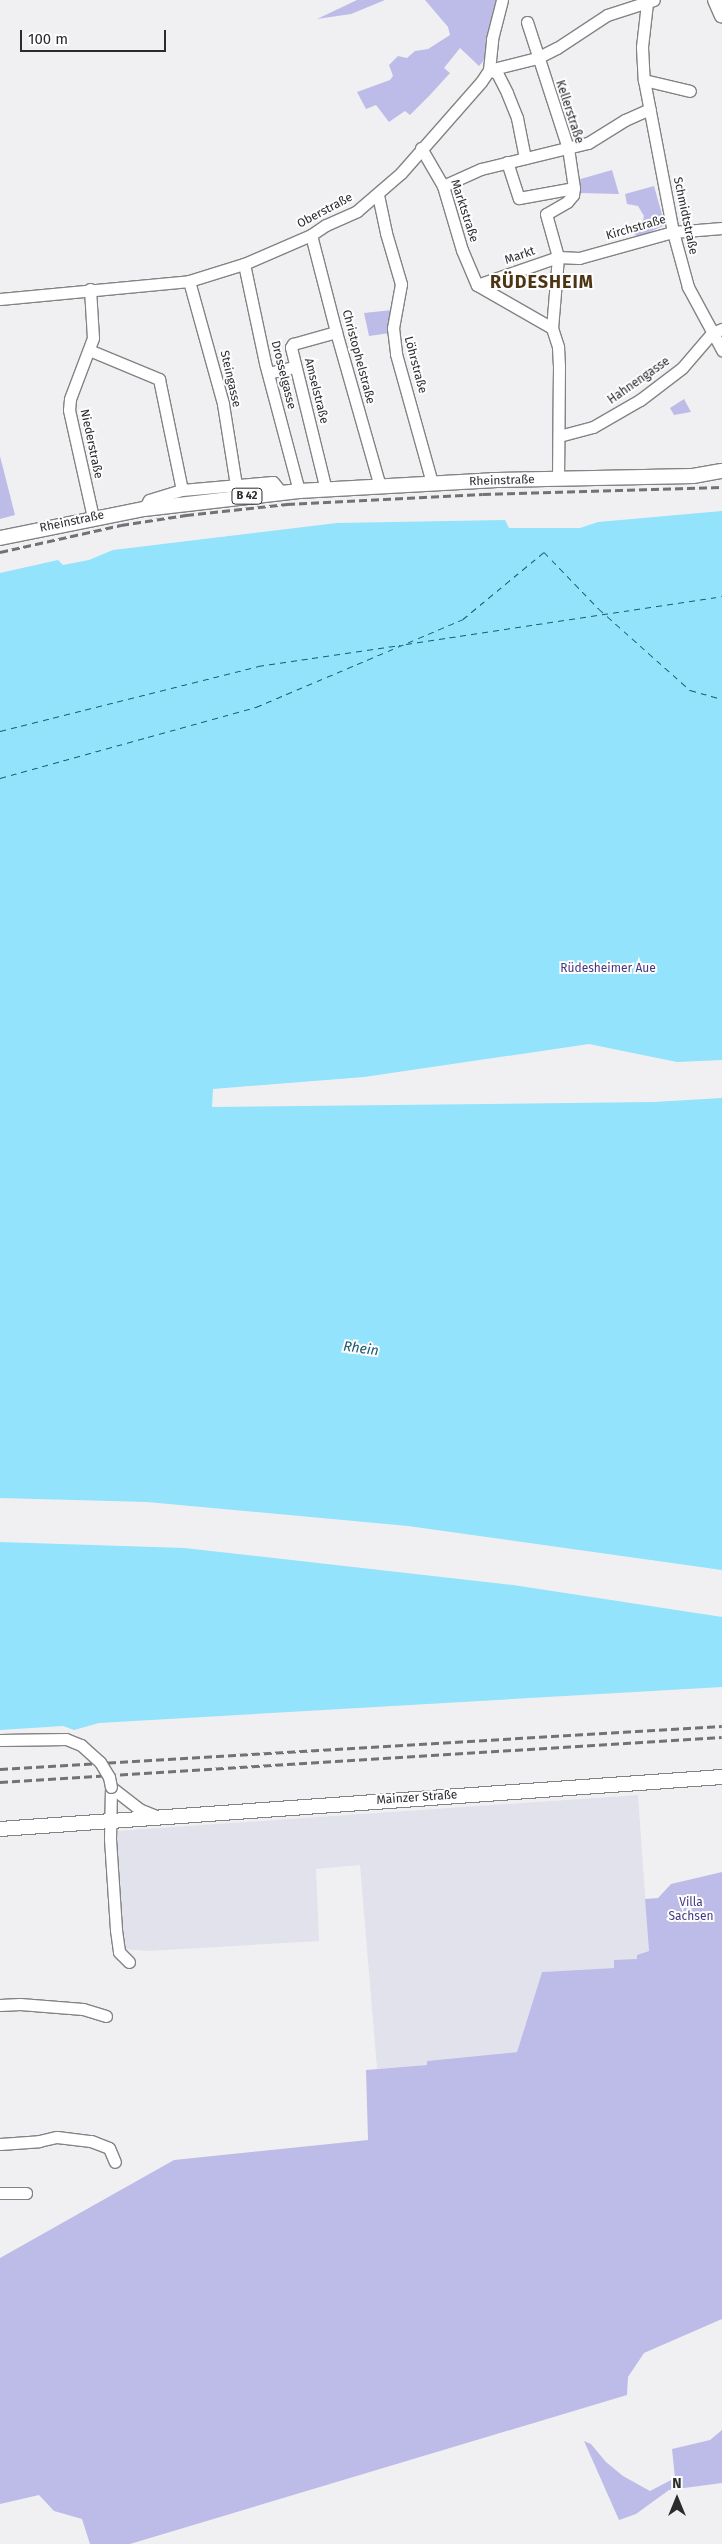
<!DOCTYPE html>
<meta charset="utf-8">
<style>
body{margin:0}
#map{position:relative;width:722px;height:2544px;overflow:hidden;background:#f0f0f2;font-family:"Fira Sans",sans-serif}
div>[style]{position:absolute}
.built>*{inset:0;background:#e2e2ec}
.green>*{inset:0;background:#bdbce9}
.water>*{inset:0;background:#92e3fb}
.ferry>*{height:1px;margin-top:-0.5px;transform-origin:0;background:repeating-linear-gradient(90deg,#195b6c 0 6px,transparent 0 11px)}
.roads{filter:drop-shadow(1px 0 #838385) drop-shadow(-1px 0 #838385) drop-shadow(0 1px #838385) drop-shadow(0 -1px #838385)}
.minor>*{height:11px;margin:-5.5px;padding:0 5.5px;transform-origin:5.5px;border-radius:5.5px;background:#fff}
.major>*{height:14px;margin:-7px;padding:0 7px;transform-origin:7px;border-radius:7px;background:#fff}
.rail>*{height:3px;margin-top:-1.5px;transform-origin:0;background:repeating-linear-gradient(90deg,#727274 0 8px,transparent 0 12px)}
.bridges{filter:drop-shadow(1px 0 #838385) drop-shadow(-1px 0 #838385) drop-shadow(0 1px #838385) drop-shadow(0 -1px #838385)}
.minor-bridge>*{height:11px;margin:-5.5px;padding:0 5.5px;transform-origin:5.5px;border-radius:5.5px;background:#fff}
span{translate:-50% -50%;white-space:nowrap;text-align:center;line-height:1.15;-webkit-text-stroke:4px #fdfdff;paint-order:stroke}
.shield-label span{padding:1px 4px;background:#fdfdff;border:1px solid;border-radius:4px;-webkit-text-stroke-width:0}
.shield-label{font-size:11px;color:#2b2b2c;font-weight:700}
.street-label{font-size:12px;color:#2b2b2c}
.park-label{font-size:12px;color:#433980}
.water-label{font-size:14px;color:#195b6c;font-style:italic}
.district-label{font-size:18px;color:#4c3512;font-weight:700;letter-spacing:1px}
.north{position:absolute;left:652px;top:2474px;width:50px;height:50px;-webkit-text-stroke:4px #fdfdff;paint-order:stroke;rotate:0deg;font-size:14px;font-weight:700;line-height:20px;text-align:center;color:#2b2b2c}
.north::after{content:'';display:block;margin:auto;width:18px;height:22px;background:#2b2b2c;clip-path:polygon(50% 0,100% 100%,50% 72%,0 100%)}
.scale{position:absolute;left:20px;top:30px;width:146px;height:22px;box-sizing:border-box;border:2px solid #2b2b2c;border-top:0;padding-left:6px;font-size:15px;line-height:18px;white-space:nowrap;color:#2b2b2c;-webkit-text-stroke:4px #fdfdff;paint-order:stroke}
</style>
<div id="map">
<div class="built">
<div style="clip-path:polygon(638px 1795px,649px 1951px,637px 1955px,637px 1959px,614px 1968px,542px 1972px,517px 2052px,427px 2061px,427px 2065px,377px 2069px,360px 1865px,316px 1869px,319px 1941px,148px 1951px,123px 1949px,116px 1831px)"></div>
</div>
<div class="green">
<div style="clip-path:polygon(357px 0,385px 0,351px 14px,317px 19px)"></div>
<div style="clip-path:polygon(425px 0,498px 0,486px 58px,479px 66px,460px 48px,444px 68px,450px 73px,430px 95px,410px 115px,405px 111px,389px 122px,376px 105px,366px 109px,357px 92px,390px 80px,393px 76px,389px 65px,398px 56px,407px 58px,415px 51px,428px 49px,450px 35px,448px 27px)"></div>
<div style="clip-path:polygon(612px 170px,619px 194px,580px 193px,577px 180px)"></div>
<div style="clip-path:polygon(654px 186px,665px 225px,639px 237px,635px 235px,633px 229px,642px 224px,644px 216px,638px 206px,627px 204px,625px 194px)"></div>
<div style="clip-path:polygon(392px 310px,390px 333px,369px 336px,364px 313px)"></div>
<div style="clip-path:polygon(684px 399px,691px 412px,674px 415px,670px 408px)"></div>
<div style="clip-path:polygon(0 456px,15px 515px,0 519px)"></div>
<div style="clip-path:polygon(722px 1872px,722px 2319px,644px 2353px,628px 2377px,627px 2395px,130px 2544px,90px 2544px,82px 2519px,54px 2511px,39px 2495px,0 2504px,0 2258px,174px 2160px,368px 2140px,366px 2070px,427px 2065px,427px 2061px,517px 2052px,542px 1972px,614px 1968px,614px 1960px,637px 1959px,637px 1955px,649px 1951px,645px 1899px,658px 1898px,671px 1884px)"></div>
<div style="clip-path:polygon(722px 2430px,722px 2483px,669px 2490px,636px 2514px,619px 2520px,584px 2441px,591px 2444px,606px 2462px,623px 2476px,650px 2491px,675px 2478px,672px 2449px,710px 2440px)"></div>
</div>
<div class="water">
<div style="clip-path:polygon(722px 511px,722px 1060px,677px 1062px,589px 1044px,364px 1077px,213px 1089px,212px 1107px,654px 1102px,722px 1098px,722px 1570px,408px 1526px,147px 1502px,0 1498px,0 573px,58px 560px,63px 565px,89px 560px,113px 550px,337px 523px,505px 520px,509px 528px,580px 528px,598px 522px)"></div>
<div style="clip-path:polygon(0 1542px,184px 1548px,513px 1585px,722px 1617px,722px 1687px,99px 1723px,74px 1730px,63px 1726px,0 1730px)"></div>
</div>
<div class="ferry">
<div style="left:406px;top:644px;width:320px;rotate:-8.6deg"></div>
<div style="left:0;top:731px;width:266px;rotate:-14.1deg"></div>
<div style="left:258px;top:666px;width:144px;rotate:-8.4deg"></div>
<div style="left:0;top:778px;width:266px;rotate:-15.5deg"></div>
<div style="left:256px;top:707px;width:225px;rotate:-23deg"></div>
<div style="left:463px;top:619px;width:105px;rotate:-39.6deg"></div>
<div style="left:544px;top:552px;width:79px;rotate:46deg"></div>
<div style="left:599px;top:609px;width:122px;rotate:41.7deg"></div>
<div style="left:690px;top:690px;width:33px;rotate:16deg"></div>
</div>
<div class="roads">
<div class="minor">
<div style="left:647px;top:3px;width:44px;rotate:96.5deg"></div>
<div style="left:642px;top:47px;width:33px;rotate:87deg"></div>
<div style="left:644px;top:80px;width:155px;rotate:79.2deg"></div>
<div style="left:673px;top:232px;width:57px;rotate:74.7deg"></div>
<div style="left:688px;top:287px;width:72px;rotate:61.6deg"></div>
<div style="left:527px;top:22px;width:133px;rotate:72deg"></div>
<div style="left:568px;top:148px;width:40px;rotate:81.5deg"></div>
<div style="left:574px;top:188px;width:7px;rotate:98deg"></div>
<div style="left:573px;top:195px;width:9px;rotate:131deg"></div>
<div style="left:567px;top:202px;width:24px;rotate:150deg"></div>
<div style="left:546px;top:214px;width:45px;rotate:74.4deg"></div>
<div style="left:558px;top:257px;width:71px;rotate:94.8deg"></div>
<div style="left:489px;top:70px;width:49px;rotate:-14deg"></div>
<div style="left:537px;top:58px;width:22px;rotate:-27deg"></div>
<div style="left:557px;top:48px;width:60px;rotate:-33.4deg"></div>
<div style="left:607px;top:15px;width:49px;rotate:-17.7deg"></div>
<div style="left:489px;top:70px;width:9px;rotate:21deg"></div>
<div style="left:497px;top:73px;width:22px;rotate:63deg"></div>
<div style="left:507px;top:93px;width:27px;rotate:68deg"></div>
<div style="left:517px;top:118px;width:41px;rotate:78.7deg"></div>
<div style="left:644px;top:80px;width:47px;rotate:13.4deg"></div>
<div style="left:421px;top:148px;width:44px;rotate:59.9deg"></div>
<div style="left:443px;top:186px;width:67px;rotate:73.5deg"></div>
<div style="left:462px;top:250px;width:38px;rotate:67deg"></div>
<div style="left:507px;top:162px;width:38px;rotate:72deg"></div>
<div style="left:519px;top:198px;width:56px;rotate:-10.3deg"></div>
<div style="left:443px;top:186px;width:42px;rotate:-24.1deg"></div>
<div style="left:481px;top:169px;width:110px;rotate:-13.7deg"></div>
<div style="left:588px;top:143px;width:44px;rotate:-31.9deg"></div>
<div style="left:625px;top:120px;width:27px;rotate:-24deg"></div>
<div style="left:378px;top:195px;width:39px;rotate:78deg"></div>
<div style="left:386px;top:233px;width:53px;rotate:73.6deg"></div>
<div style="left:401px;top:284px;width:45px;rotate:100.3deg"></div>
<div style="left:393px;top:328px;width:26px;rotate:83deg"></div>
<div style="left:396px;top:354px;width:134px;rotate:74.4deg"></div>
<div style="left:311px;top:235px;width:100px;rotate:75.5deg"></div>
<div style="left:336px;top:332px;width:160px;rotate:74.1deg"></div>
<div style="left:244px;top:264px;width:101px;rotate:78deg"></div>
<div style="left:265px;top:363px;width:132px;rotate:75.1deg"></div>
<div style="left:189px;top:281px;width:128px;rotate:74.5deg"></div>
<div style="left:223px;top:404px;width:82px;rotate:80.9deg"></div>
<div style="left:477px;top:285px;width:86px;rotate:-19.1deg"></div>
<div style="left:558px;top:257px;width:21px;rotate:3deg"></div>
<div style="left:579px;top:258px;width:98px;rotate:-15.5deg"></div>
<div style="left:673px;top:232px;width:49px;rotate:-4.7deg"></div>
<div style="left:477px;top:285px;width:86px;rotate:29.8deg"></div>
<div style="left:552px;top:328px;width:20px;rotate:72deg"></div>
<div style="left:558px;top:347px;width:19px;rotate:87deg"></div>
<div style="left:559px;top:366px;width:113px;rotate:90.5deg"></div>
<div style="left:90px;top:289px;width:49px;rotate:86.5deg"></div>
<div style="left:93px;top:338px;width:65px;rotate:110.7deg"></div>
<div style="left:70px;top:399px;width:11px;rotate:95deg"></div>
<div style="left:69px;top:410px;width:110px;rotate:77.4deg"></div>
<div style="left:0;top:299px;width:190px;rotate:-5.4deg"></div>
<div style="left:189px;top:281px;width:58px;rotate:-17.2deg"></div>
<div style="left:244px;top:264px;width:73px;rotate:-23.4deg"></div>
<div style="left:311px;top:235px;width:18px;rotate:-34deg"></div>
<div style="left:326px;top:225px;width:34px;rotate:-24deg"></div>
<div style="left:357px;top:211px;width:58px;rotate:-40.8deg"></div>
<div style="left:401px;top:173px;width:121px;rotate:-48.7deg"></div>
<div style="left:481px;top:82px;width:14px;rotate:-56deg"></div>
<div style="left:489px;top:70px;width:31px;rotate:-84deg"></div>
<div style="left:492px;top:39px;width:40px;rotate:-75.6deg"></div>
<div style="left:89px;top:350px;width:76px;rotate:22.5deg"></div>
<div style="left:159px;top:379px;width:113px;rotate:78.3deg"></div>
<div style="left:268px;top:373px;width:28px;rotate:-13deg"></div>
<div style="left:559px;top:436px;width:35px;rotate:-15deg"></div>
<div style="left:593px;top:427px;width:54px;rotate:-29.9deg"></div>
<div style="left:640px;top:400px;width:53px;rotate:-37.3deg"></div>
<div style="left:682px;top:368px;width:46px;rotate:-49.4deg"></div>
<div style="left:712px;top:333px;width:11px;rotate:-22deg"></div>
<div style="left:326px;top:490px;width:147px;rotate:-103.8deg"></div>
<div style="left:291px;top:347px;width:4px;rotate:-56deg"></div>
<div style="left:293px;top:344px;width:45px;rotate:-15.6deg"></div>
<div style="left:144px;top:509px;width:10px;rotate:-61deg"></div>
<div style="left:149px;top:500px;width:34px;rotate:-17deg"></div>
<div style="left:182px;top:490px;width:91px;rotate:-5deg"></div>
<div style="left:273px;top:482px;width:14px;rotate:51deg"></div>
<div style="left:111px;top:1787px;width:52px;rotate:91.1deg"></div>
<div style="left:110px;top:1839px;width:91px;rotate:86.2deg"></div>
<div style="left:116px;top:1930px;width:22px;rotate:82deg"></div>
<div style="left:119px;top:1952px;width:14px;rotate:45deg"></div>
<div style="left:111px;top:1787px;width:36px;rotate:38deg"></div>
<div style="left:139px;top:1809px;width:22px;rotate:22deg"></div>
<div style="left:0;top:2005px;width:20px;rotate:-3deg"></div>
<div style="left:20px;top:2004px;width:63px;rotate:4.5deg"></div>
<div style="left:83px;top:2009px;width:24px;rotate:17deg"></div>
<div style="left:0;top:2144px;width:39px;rotate:-4deg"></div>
<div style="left:39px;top:2141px;width:18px;rotate:-13deg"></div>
<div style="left:57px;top:2137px;width:34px;rotate:7deg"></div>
<div style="left:91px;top:2141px;width:19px;rotate:21deg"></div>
<div style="left:109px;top:2148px;width:15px;rotate:67deg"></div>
<div style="left:0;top:2193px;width:26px"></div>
</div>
<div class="major">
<div style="left:715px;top:0;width:17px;rotate:66deg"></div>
<div style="left:0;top:538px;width:147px;rotate:-11.4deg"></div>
<div style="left:144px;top:509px;width:156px;rotate:-6.6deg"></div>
<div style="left:299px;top:491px;width:198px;rotate:-3.2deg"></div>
<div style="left:497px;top:480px;width:196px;rotate:-1.2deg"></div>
<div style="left:693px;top:476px;width:29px;rotate:-10deg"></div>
<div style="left:0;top:1829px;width:724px;rotate:-4.12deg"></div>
</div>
</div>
<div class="rail">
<div style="left:0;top:552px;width:124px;rotate:-12.6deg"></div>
<div style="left:121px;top:525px;width:66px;rotate:-8.7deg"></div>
<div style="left:186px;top:515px;width:102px;rotate:-6.2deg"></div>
<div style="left:287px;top:504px;width:196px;rotate:-2.9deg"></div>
<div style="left:483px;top:494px;width:239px;rotate:-1.7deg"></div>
<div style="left:0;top:1769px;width:723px;rotate:-3.41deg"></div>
<div style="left:0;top:1782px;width:723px;rotate:-3.57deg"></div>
</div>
<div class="bridges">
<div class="minor-bridge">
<div style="left:0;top:1740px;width:66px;rotate:-0.9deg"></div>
<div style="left:66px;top:1739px;width:16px;rotate:22deg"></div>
<div style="left:81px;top:1745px;width:25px;rotate:42deg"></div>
<div style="left:100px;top:1762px;width:17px;rotate:59deg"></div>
<div style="left:109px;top:1777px;width:10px;rotate:79deg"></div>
</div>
</div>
<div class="shield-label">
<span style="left:247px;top:496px">B 42</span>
</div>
<div class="street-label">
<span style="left:569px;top:112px;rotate:72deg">Kellerstraße</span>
<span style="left:325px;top:211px;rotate:-28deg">Oberstraße</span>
<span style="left:464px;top:211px;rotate:72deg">Marktstraße</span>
<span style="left:685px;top:216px;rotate:78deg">Schmidtstraße</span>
<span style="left:636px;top:228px;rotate:-16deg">Kirchstraße</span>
<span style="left:520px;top:256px;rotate:-19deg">Markt</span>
<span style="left:358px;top:357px;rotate:75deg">Christophelstraße</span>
<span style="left:415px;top:365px;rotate:75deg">Löhrstraße</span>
<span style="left:283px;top:375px;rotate:76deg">Drosselgasse</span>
<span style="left:230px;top:379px;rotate:77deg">Steingasse</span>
<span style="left:639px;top:381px;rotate:-35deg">Hahnengasse</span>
<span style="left:316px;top:391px;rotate:76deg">Amselstraße</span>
<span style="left:91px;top:444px;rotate:78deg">Niederstraße</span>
<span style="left:502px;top:481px;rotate:-2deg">Rheinstraße</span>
<span style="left:72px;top:522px;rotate:-12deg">Rheinstraße</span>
<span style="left:417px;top:1798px;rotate:-4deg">Mainzer Straße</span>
</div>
<div class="park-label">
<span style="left:608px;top:969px">Rüdesheimer Aue</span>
<span style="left:691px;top:1910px">Villa<br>Sachsen</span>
</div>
<div class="water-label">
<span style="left:361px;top:1349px;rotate:8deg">Rhein</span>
</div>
<div class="district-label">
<span style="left:542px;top:282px">RÜDESHEIM</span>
</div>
<div class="north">N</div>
<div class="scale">100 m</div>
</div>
